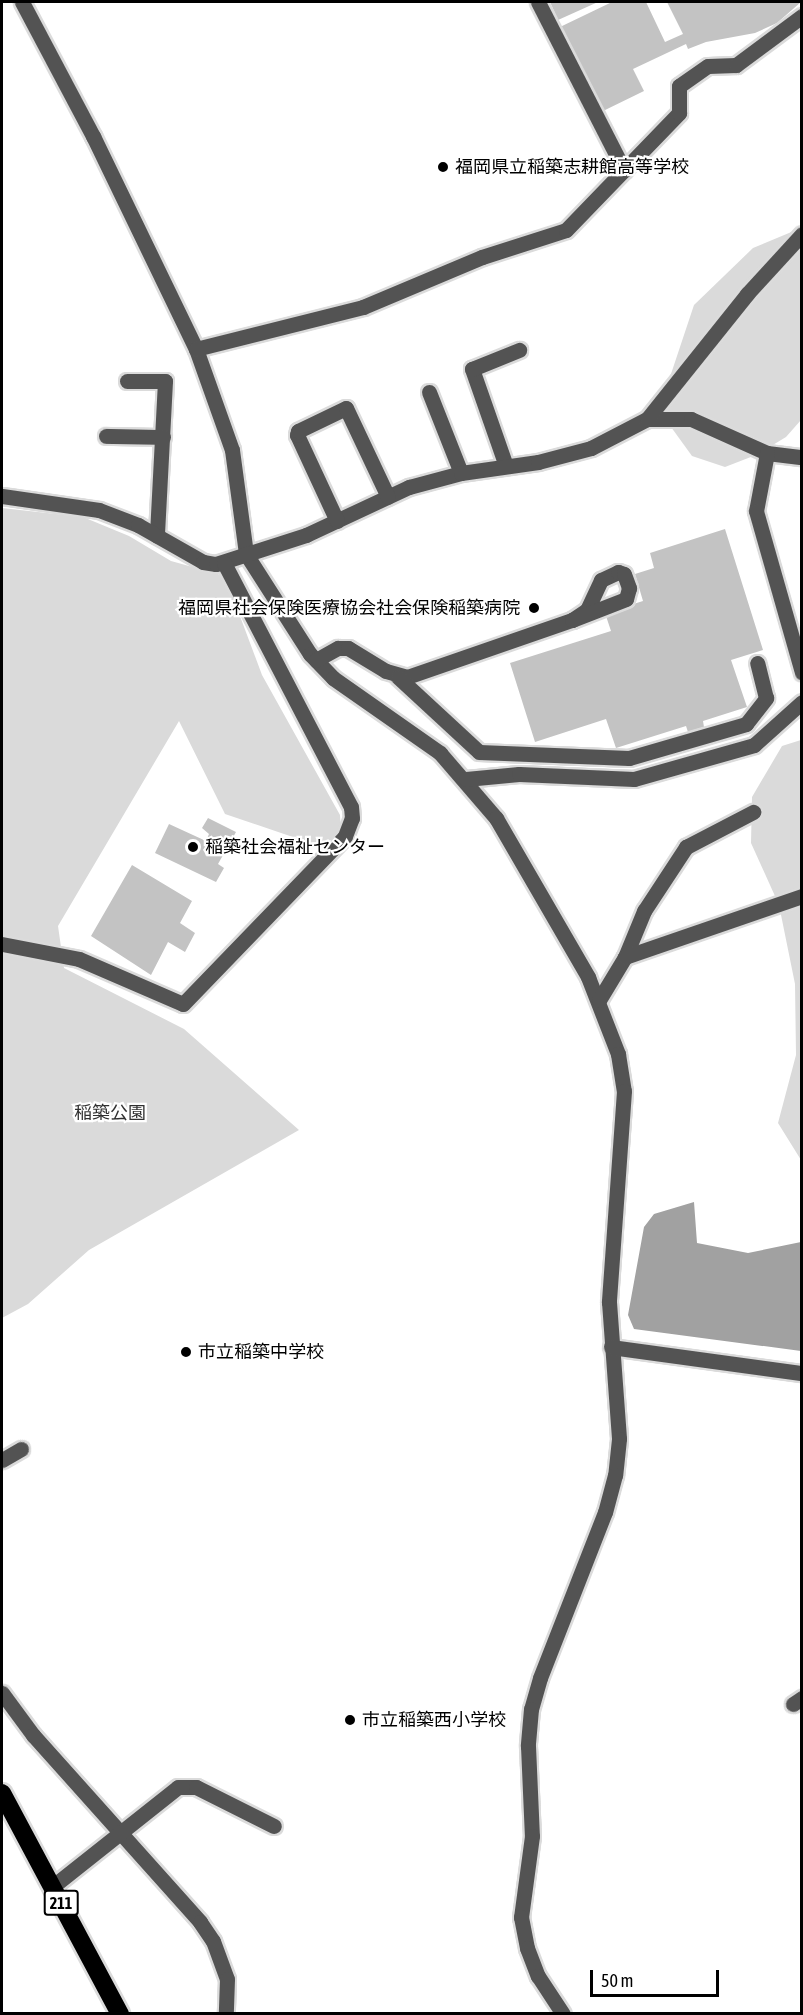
<!DOCTYPE html>
<meta charset="utf-8">
<style>
body{margin:0}
#map{position:relative;width:803px;height:2015px;overflow:hidden;background:#fff;font-family:"Asap Condensed","Noto Sans JP",sans-serif}
div>[style]{position:absolute}
.green>*{inset:0;background:#dadada}
.water>*{inset:0;background:#a1a1a1}
.building>*{inset:0;background:#c3c3c3}
.roads{filter:drop-shadow(2px 0 #dbdbdb) drop-shadow(-2px 0 #dbdbdb) drop-shadow(0 2px #dbdbdb) drop-shadow(0 -2px #dbdbdb)}
.minor>*{height:15px;margin:-7.5px;padding:0 7.5px;transform-origin:7.5px;border-radius:7.5px;background:#535353}
.highway>*{height:18px;margin:-9px;padding:0 9px;transform-origin:9px;border-radius:9px;background:#000}
.dots>*{width:16px;height:16px;translate:-50% -50%;box-sizing:border-box;border:3px solid #fff;border-radius:50%}
span{translate:-50% -50%;white-space:nowrap;text-align:center;line-height:1.15;-webkit-text-stroke:4.5px #fff;paint-order:stroke}
.shield-label span{padding:2px 4px;background:#fff;border:2px solid;border-radius:4px;-webkit-text-stroke-width:0}
.shield-label{font-size:16px;color:#000;font-weight:700}
.poi-label{font-size:18px;color:#000}
.left{translate:0 -50%;text-align:left}
.right{translate:-100% -50%;text-align:right}
.park-label{font-size:18px;color:#313131}
.frame{position:absolute;inset:0;border:3px solid #000;pointer-events:none}
.scale{position:absolute;left:590px;top:1970px;width:129px;height:27px;box-sizing:border-box;border:3px solid #000;border-top:0;padding-left:8px;font-size:18px;line-height:21px;white-space:nowrap;color:#000;-webkit-text-stroke:4px #fff;paint-order:stroke}
</style>
<div id="map">
<div class="green">
<div style="clip-path:polygon(801px 228px,801px 420px,786px 437px,756px 455px,725px 467px,692px 456px,671px 427px,665px 392px,694px 305px,753px 248px)"></div>
<div style="clip-path:polygon(2px 508px,83px 517px,129px 536px,171px 561px,225px 576px,262px 675px,340px 815px,341px 830px,328px 849px,225px 814px,179px 721px,58px 926px,64px 968px,184px 1029px,299px 1130px,89px 1250px,28px 1304px,2px 1318px)"></div>
<div style="clip-path:polygon(801px 740px,801px 1160px,778px 1123px,796px 1055px,795px 984px,779px 905px,751px 843px,752px 797px,782px 746px)"></div>
</div>
<div class="water">
<div style="clip-path:polygon(694px 1202px,697px 1243px,748px 1253px,801px 1242px,801px 1351px,634px 1329px,628px 1315px,644px 1227px,654px 1214px)"></div>
</div>
<div class="building">
<div style="clip-path:polygon(550px 2px,598px 2px,558px 20px)"></div>
<div style="clip-path:polygon(612px 2px,646px 2px,665px 42px,683px 34px,667px 2px,801px 2px,777px 23px,755px 33px,706px 42px,688px 49px,686px 44px,633px 69px,644px 91px,601px 112px,560px 27px)"></div>
<div style="clip-path:polygon(725px 529px,763px 650px,731px 660px,747px 707px,703px 721px,704px 727px,688px 732px,686px 726px,616px 748px,606px 719px,535px 742px,510px 663px,611px 631px,605px 613px,643px 601px,635px 574px,654px 568px,650px 553px)"></div>
<div style="clip-path:polygon(208px 818px,236px 832px,218px 864px,224px 868px,216px 882px,155px 853px,169px 824px,206px 841px,209px 834px,202px 828px)"></div>
<div style="clip-path:polygon(132px 865px,192px 901px,180px 923px,195px 933px,185px 952px,168px 942px,151px 975px,91px 936px)"></div>
</div>
<div class="roads">
<div class="minor">
<div style="left:22px;top:2px;width:152px;rotate:62.1deg"></div>
<div style="left:93px;top:136px;width:237px;rotate:64.2deg"></div>
<div style="left:196px;top:349px;width:107px;rotate:70.4deg"></div>
<div style="left:232px;top:450px;width:105px;rotate:82.3deg"></div>
<div style="left:246px;top:554px;width:119px;rotate:57.4deg"></div>
<div style="left:310px;top:654px;width:33px;rotate:46deg"></div>
<div style="left:333px;top:678px;width:131px;rotate:35deg"></div>
<div style="left:440px;top:753px;width:86px;rotate:49.3deg"></div>
<div style="left:496px;top:818px;width:184px;rotate:59.9deg"></div>
<div style="left:588px;top:977px;width:83px;rotate:68.7deg"></div>
<div style="left:618px;top:1054px;width:37px;rotate:81deg"></div>
<div style="left:624px;top:1091px;width:212px;rotate:94.1deg"></div>
<div style="left:609px;top:1302px;width:137px;rotate:85.8deg"></div>
<div style="left:619px;top:1439px;width:36px;rotate:96deg"></div>
<div style="left:615px;top:1475px;width:38px;rotate:105deg"></div>
<div style="left:605px;top:1512px;width:178px;rotate:111.4deg"></div>
<div style="left:540px;top:1678px;width:32px;rotate:106deg"></div>
<div style="left:531px;top:1709px;width:37px;rotate:95deg"></div>
<div style="left:528px;top:1746px;width:90px;rotate:87.5deg"></div>
<div style="left:532px;top:1836px;width:82px;rotate:97.7deg"></div>
<div style="left:521px;top:1917px;width:32px;rotate:79deg"></div>
<div style="left:527px;top:1948px;width:30px;rotate:69deg"></div>
<div style="left:538px;top:1976px;width:45px;rotate:56.7deg"></div>
<div style="left:538px;top:2px;width:189px;rotate:62.9deg"></div>
<div style="left:196px;top:349px;width:172px;rotate:-14.1deg"></div>
<div style="left:363px;top:307px;width:129px;rotate:-22.8deg"></div>
<div style="left:482px;top:257px;width:88px;rotate:-17.8deg"></div>
<div style="left:566px;top:230px;width:163px;rotate:-46deg"></div>
<div style="left:679px;top:113px;width:27px;rotate:-90deg"></div>
<div style="left:679px;top:86px;width:35px;rotate:-35deg"></div>
<div style="left:708px;top:66px;width:28px;rotate:-2deg"></div>
<div style="left:736px;top:65px;width:82px;rotate:-36.6deg"></div>
<div style="left:127px;top:381px;width:38px"></div>
<div style="left:165px;top:381px;width:155px;rotate:93deg"></div>
<div style="left:429px;top:392px;width:87px;rotate:68.4deg"></div>
<div style="left:647px;top:419px;width:44px"></div>
<div style="left:691px;top:419px;width:83px;rotate:24.1deg"></div>
<div style="left:767px;top:453px;width:35px;rotate:7deg"></div>
<div style="left:106px;top:436px;width:57px;rotate:1deg"></div>
<div style="left:767px;top:453px;width:59px;rotate:100.7deg"></div>
<div style="left:756px;top:511px;width:168px;rotate:74.1deg"></div>
<div style="left:506px;top:466px;width:103px;rotate:-109.3deg"></div>
<div style="left:472px;top:369px;width:51px;rotate:-22deg"></div>
<div style="left:2px;top:496px;width:98px;rotate:8.2deg"></div>
<div style="left:99px;top:510px;width:42px;rotate:21deg"></div>
<div style="left:138px;top:525px;width:75px;rotate:29.6deg"></div>
<div style="left:203px;top:562px;width:13px;rotate:9deg"></div>
<div style="left:216px;top:564px;width:95px;rotate:-17.9deg"></div>
<div style="left:306px;top:535px;width:114px;rotate:-25deg"></div>
<div style="left:409px;top:487px;width:54px;rotate:-15.1deg"></div>
<div style="left:461px;top:473px;width:78px;rotate:-8.1deg"></div>
<div style="left:538px;top:462px;width:55px;rotate:-14.8deg"></div>
<div style="left:591px;top:448px;width:63px;rotate:-27.4deg"></div>
<div style="left:647px;top:419px;width:160px;rotate:-51.3deg"></div>
<div style="left:747px;top:294px;width:81px;rotate:-47.5deg"></div>
<div style="left:337px;top:521px;width:95px;rotate:-114.9deg"></div>
<div style="left:297px;top:435px;width:4px;rotate:-76deg"></div>
<div style="left:298px;top:431px;width:53px;rotate:-25.6deg"></div>
<div style="left:346px;top:408px;width:98px;rotate:64.7deg"></div>
<div style="left:316px;top:660px;width:25px;rotate:-29deg"></div>
<div style="left:338px;top:648px;width:10px"></div>
<div style="left:348px;top:648px;width:44px;rotate:31.2deg"></div>
<div style="left:386px;top:671px;width:22px;rotate:16deg"></div>
<div style="left:407px;top:677px;width:175px;rotate:-19.1deg"></div>
<div style="left:572px;top:620px;width:18px;rotate:-34deg"></div>
<div style="left:587px;top:610px;width:33px;rotate:-65deg"></div>
<div style="left:601px;top:580px;width:19px;rotate:-25deg"></div>
<div style="left:618px;top:572px;width:6px;rotate:18deg"></div>
<div style="left:624px;top:574px;width:15px;rotate:70deg"></div>
<div style="left:629px;top:588px;width:11px;rotate:105deg"></div>
<div style="left:626px;top:599px;width:58px;rotate:158.7deg"></div>
<div style="left:398px;top:677px;width:110px;rotate:42.8deg"></div>
<div style="left:479px;top:752px;width:150px;rotate:2.3deg"></div>
<div style="left:629px;top:758px;width:122px;rotate:-16.2deg"></div>
<div style="left:746px;top:724px;width:33px;rotate:-52deg"></div>
<div style="left:766px;top:698px;width:36px;rotate:-104deg"></div>
<div style="left:466px;top:779px;width:53px;rotate:-5.4deg"></div>
<div style="left:519px;top:774px;width:115px;rotate:2.5deg"></div>
<div style="left:634px;top:779px;width:125px;rotate:-15.8deg"></div>
<div style="left:754px;top:745px;width:64px;rotate:-41.9deg"></div>
<div style="left:2px;top:944px;width:78px;rotate:11deg"></div>
<div style="left:79px;top:959px;width:113px;rotate:23.4deg"></div>
<div style="left:183px;top:1004px;width:233px;rotate:-46deg"></div>
<div style="left:345px;top:836px;width:19px;rotate:-69deg"></div>
<div style="left:352px;top:818px;width:11px;rotate:-95deg"></div>
<div style="left:351px;top:807px;width:275px;rotate:-117.5deg"></div>
<div style="left:625px;top:957px;width:50px;rotate:-67.6deg"></div>
<div style="left:644px;top:911px;width:77px;rotate:-56.7deg"></div>
<div style="left:686px;top:847px;width:76px;rotate:-27.6deg"></div>
<div style="left:599px;top:1000px;width:50px;rotate:-58.8deg"></div>
<div style="left:625px;top:957px;width:187px;rotate:-19deg"></div>
<div style="left:611px;top:1347px;width:193px;rotate:7.8deg"></div>
<div style="left:2px;top:1460px;width:22px;rotate:-30deg"></div>
<div style="left:2px;top:1693px;width:52px;rotate:53.6deg"></div>
<div style="left:33px;top:1735px;width:251px;rotate:48.2deg"></div>
<div style="left:200px;top:1922px;width:23px;rotate:56deg"></div>
<div style="left:213px;top:1941px;width:40px;rotate:69.8deg"></div>
<div style="left:227px;top:1979px;width:35px;rotate:92deg"></div>
<div style="left:793px;top:1704px;width:11px;rotate:-34deg"></div>
<div style="left:52px;top:1887px;width:161px;rotate:-38.4deg"></div>
<div style="left:178px;top:1787px;width:18px"></div>
<div style="left:196px;top:1787px;width:87px;rotate:26.6deg"></div>
</div>
<div class="highway">
<div style="left:2px;top:1793px;width:251px;rotate:61.9deg"></div>
</div>
</div>
<div class="dots">
<div style="left:443px;top:167px;background:#000"></div>
<div style="left:534px;top:608px;background:#000"></div>
<div style="left:193px;top:847px;background:#000"></div>
<div style="left:186px;top:1352px;background:#000"></div>
<div style="left:350px;top:1720px;background:#000"></div>
</div>
<div class="shield-label">
<span style="left:61px;top:1903px">211</span>
</div>
<div class="poi-label">
<span class="left" style="left:455px;top:167px">福岡県立稲築志耕館高等学校</span>
<span class="right" style="left:520px;top:608px">福岡県社会保険医療協会社会保険稲築病院</span>
<span class="left" style="left:205px;top:847px">稲築社会福祉センター</span>
<span class="left" style="left:198px;top:1352px">市立稲築中学校</span>
<span class="left" style="left:362px;top:1720px">市立稲築西小学校</span>
</div>
<div class="park-label">
<span style="left:110px;top:1113px">稲築公園</span>
</div>
<div class="frame"></div>
<div class="scale">50 m</div>
</div>
